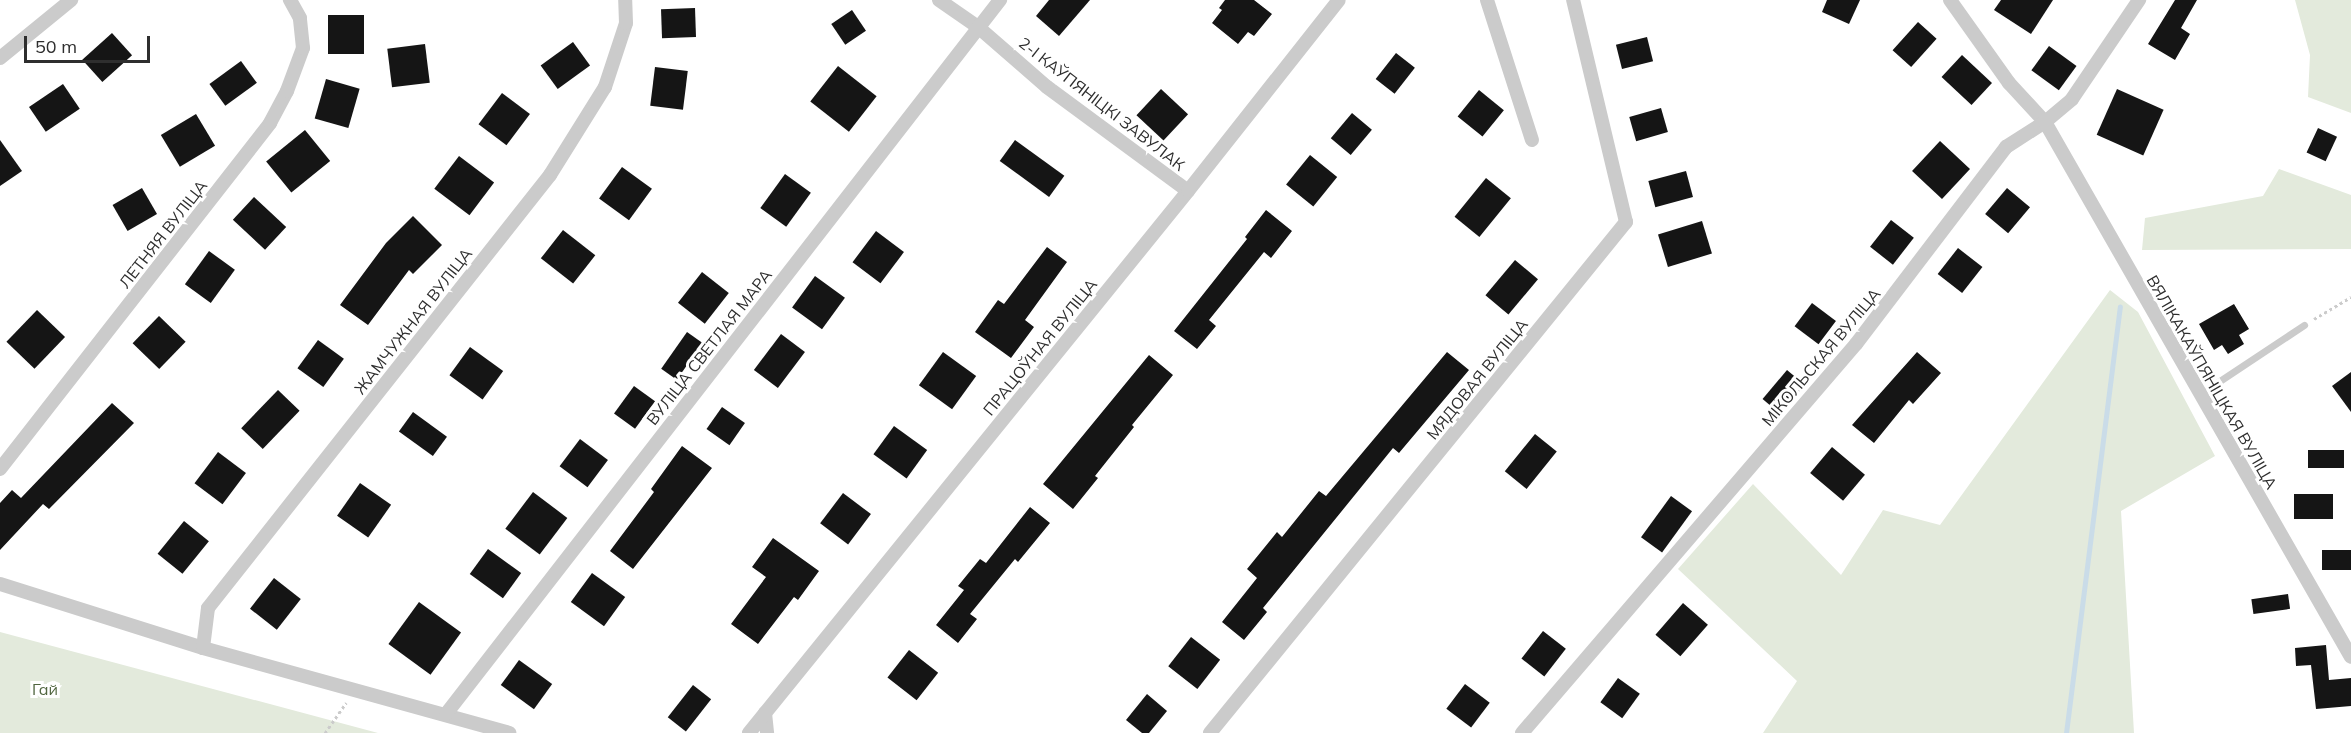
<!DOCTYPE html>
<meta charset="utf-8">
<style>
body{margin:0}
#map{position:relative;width:2351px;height:733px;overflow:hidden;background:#fff;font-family:Mulish,sans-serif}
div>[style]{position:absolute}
.green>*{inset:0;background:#e3eadc}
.stream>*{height:5px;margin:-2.5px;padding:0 2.5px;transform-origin:2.5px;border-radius:2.5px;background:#cadce8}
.building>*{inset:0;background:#151515;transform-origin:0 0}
.path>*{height:3px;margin-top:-1.5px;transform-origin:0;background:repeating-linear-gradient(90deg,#cbcbcb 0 3px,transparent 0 6px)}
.service>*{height:7px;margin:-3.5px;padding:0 3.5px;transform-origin:3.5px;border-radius:3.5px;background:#cbcbcb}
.minor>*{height:14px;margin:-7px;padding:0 7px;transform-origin:7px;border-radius:7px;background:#cbcbcb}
span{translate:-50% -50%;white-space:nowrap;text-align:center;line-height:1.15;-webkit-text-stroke:6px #fff;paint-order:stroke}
.street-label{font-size:16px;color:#2e2e2e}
.park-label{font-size:16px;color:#50653f}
.scale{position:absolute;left:24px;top:36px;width:126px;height:27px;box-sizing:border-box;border:3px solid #2e2e2e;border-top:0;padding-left:8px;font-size:18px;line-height:21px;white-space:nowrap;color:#2e2e2e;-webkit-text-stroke:4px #fff;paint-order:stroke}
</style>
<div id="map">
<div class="green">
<div style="clip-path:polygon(2295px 0,2351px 0,2351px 113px,2308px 97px,2310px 55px)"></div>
<div style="clip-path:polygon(2279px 169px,2351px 195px,2351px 249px,2142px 250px,2145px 218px,2263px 196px)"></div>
<div style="clip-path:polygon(2110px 290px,2138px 312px,2215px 456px,2121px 511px,2134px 733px,1763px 733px,1797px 681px,1678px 569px,1753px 484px,1841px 575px,1883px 510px,1940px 525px)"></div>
<div style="clip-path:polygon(0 632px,378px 733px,0 733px)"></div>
</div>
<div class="stream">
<div style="left:2066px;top:733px;width:430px;rotate:-82.8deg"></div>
</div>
<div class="building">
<div style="clip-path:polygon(1049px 0,1090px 0,1059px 36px,1036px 16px)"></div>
<div style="clip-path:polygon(1225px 0,1254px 0,1272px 14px,1254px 36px,1248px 32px,1238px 44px,1212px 23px,1222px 10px,1219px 8px)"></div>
<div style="clip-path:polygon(1827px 0,1860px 0,1849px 24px,1822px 12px)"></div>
<div style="clip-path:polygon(2001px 0,2053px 0,2031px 34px,1994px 10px)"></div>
<div style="clip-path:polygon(2175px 0,2197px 0,2181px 28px,2190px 34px,2175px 60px,2148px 44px)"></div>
<div style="left:695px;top:8px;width:29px;height:34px;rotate:88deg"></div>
<div style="left:852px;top:10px;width:25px;height:25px;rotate:56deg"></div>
<div style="left:328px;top:15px;width:36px;height:39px"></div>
<div style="left:1918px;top:22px;width:25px;height:38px;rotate:42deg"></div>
<div style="left:112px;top:33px;width:30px;height:40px;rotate:48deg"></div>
<div style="left:1647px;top:37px;width:25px;height:32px;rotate:76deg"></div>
<div style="left:573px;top:42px;width:29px;height:40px;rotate:54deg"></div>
<div style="left:425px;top:44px;width:39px;height:38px;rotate:83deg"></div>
<div style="left:2049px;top:46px;width:34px;height:30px;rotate:36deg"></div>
<div style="left:1396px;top:53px;width:24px;height:33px;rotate:38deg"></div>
<div style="left:1962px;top:55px;width:41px;height:30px;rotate:43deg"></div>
<div style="left:241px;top:61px;width:27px;height:39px;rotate:54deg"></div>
<div style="left:838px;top:66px;width:49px;height:45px;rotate:38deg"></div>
<div style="left:655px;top:67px;width:33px;height:39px;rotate:7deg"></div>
<div style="left:326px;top:79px;width:35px;height:41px;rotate:16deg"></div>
<div style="left:63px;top:84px;width:30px;height:41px;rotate:56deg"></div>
<div style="left:1161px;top:89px;width:37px;height:36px;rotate:43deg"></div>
<div style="left:2117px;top:89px;width:51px;height:50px;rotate:24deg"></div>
<div style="left:1479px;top:90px;width:32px;height:34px;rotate:39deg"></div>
<div style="left:502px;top:93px;width:35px;height:39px;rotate:37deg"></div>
<div style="left:1661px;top:108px;width:25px;height:33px;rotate:74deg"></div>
<div style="left:1352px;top:113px;width:26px;height:33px;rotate:40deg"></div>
<div style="left:196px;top:114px;width:37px;height:41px;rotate:59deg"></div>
<div style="left:2318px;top:128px;width:21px;height:27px;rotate:25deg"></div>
<div style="left:305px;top:130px;width:40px;height:50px;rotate:51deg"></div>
<div style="clip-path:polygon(0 140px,22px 171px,0 186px)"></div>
<div style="left:1015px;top:140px;width:61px;height:26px;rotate:36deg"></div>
<div style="left:1940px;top:141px;width:41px;height:41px;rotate:43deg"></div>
<div style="left:1310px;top:155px;width:35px;height:38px;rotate:39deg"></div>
<div style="left:459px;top:156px;width:44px;height:41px;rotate:37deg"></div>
<div style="left:622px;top:167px;width:37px;height:39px;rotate:36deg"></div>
<div style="left:1686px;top:171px;width:27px;height:39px;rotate:75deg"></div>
<div style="left:785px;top:174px;width:32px;height:42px;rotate:36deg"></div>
<div style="left:1486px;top:178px;width:32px;height:50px;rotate:39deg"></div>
<div style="left:142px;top:188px;width:30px;height:34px;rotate:60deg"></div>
<div style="left:2007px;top:188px;width:30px;height:34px;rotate:40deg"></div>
<div style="left:254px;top:197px;width:44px;height:31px;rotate:43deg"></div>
<div style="clip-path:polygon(1266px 210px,1292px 231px,1271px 258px,1264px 252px,1209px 320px,1216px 326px,1197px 349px,1174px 331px,1247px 239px,1245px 237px)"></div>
<div style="clip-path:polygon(413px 216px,442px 245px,413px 274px,409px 270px,368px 325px,340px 305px,386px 243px)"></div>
<div style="left:1891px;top:220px;width:29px;height:34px;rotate:38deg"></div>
<div style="left:1702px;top:221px;width:34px;height:46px;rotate:73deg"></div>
<div style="left:563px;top:230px;width:41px;height:36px;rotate:38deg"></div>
<div style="left:876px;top:231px;width:35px;height:39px;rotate:37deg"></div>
<div style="clip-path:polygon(1047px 247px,1067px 262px,1025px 320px,1034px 327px,1011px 358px,975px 332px,998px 300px,1004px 304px)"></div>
<div style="left:1958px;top:248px;width:31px;height:33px;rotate:38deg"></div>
<div style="left:209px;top:251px;width:32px;height:41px;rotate:36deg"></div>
<div style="left:1515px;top:260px;width:30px;height:46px;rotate:40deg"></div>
<div style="left:702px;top:272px;width:34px;height:39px;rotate:38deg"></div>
<div style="left:815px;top:276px;width:37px;height:39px;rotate:36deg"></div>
<div style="left:1812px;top:303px;width:30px;height:29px;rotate:37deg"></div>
<div style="clip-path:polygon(2234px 304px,2249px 329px,2239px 335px,2244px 344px,2228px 354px,2222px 345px,2214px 350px,2199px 324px)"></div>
<div style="left:37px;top:310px;width:39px;height:44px;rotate:44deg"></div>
<div style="left:159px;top:316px;width:37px;height:38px;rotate:44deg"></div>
<div style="left:687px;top:332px;width:19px;height:45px;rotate:35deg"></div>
<div style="left:781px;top:334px;width:30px;height:45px;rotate:37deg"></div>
<div style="left:318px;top:340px;width:32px;height:35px;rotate:36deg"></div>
<div style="left:470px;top:347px;width:41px;height:35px;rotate:36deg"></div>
<div style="left:943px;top:352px;width:41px;height:41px;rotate:36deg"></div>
<div style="clip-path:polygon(1447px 352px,1469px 370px,1399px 453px,1393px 448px,1263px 608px,1267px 612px,1244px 640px,1222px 622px,1257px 578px,1247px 569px,1277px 532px,1282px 537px,1319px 491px,1326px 496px)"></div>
<div style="clip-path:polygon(1917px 352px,1941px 373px,1913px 404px,1909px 400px,1874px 443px,1852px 425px)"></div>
<div style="clip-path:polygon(1149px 355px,1173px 375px,1132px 425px,1134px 427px,1095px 476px,1098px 478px,1073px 509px,1043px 484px)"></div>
<div style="left:1787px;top:370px;width:23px;height:38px;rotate:40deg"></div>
<div style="clip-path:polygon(2351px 372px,2351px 412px,2332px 386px)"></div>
<div style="left:634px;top:386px;width:26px;height:34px;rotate:36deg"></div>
<div style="left:278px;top:390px;width:30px;height:53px;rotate:44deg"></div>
<div style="clip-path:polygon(112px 403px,134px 423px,49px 509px,43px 504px,0 550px,0 503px,12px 490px,21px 498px)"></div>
<div style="left:722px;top:407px;width:28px;height:27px;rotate:35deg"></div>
<div style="left:413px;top:412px;width:42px;height:24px;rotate:36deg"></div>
<div style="left:894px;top:426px;width:41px;height:35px;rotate:36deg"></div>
<div style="left:1535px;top:434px;width:28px;height:48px;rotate:39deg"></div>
<div style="left:580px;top:439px;width:35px;height:34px;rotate:37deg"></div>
<div style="clip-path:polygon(682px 446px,712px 468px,633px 569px,610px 551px,654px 492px,651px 489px)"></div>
<div style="left:1832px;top:447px;width:43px;height:34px;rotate:40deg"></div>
<div style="left:2344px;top:450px;width:18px;height:36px;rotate:90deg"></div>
<div style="left:218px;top:452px;width:35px;height:39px;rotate:37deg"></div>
<div style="left:360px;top:483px;width:38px;height:40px;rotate:35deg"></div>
<div style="left:533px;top:492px;width:43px;height:46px;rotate:37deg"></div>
<div style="left:843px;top:493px;width:35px;height:38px;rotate:37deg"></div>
<div style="left:2333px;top:494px;width:25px;height:39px;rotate:90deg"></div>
<div style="left:1671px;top:496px;width:26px;height:51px;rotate:36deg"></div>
<div style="clip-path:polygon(1030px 507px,1050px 523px,1018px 562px,1015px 559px,970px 614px,977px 619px,958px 643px,936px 625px,964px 590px,958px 586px,980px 559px,986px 563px)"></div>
<div style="left:184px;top:521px;width:32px;height:42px;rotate:39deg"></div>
<div style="clip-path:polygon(773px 538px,819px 571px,798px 600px,794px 597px,758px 644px,731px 624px,766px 577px,752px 567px)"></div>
<div style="left:488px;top:549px;width:41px;height:31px;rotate:36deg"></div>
<div style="left:2322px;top:550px;width:29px;height:20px"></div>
<div style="left:592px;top:573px;width:41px;height:36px;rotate:36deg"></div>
<div style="left:274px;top:578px;width:34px;height:39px;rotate:38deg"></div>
<div style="left:2288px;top:594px;width:15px;height:37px;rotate:82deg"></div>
<div style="left:419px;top:602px;width:52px;height:52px;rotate:36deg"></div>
<div style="left:1683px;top:603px;width:33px;height:42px;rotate:41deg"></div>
<div style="left:1543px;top:631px;width:29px;height:35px;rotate:38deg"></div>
<div style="left:1191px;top:637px;width:37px;height:37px;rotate:38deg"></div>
<div style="clip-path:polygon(2326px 645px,2329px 680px,2351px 678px,2351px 706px,2316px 709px,2311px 665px,2296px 666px,2295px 648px)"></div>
<div style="left:909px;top:650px;width:37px;height:35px;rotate:38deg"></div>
<div style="left:519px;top:660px;width:41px;height:31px;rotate:36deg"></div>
<div style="left:1618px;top:678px;width:27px;height:30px;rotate:36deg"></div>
<div style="left:1465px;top:684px;width:31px;height:31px;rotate:37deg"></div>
<div style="left:693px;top:685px;width:23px;height:41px;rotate:38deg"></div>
<div style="clip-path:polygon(1147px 694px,1167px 711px,1149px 733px,1142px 733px,1126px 720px)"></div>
</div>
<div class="path">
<div style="left:2314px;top:319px;width:43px;rotate:-30.7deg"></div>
<div style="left:325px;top:733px;width:37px;rotate:-55deg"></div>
</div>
<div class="service">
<div style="left:2200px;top:394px;width:125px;rotate:-33.6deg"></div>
</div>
<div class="minor">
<div style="left:939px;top:0;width:47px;rotate:34.7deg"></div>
<div style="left:978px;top:27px;width:91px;rotate:41deg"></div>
<div style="left:1047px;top:87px;width:175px;rotate:36.4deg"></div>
<div style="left:1487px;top:0;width:147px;rotate:72.2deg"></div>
<div style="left:1950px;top:0;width:102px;rotate:54.6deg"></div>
<div style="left:2009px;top:83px;width:53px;rotate:47.3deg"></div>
<div style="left:2045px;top:122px;width:616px;rotate:60.23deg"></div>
<div style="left:0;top:58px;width:92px;rotate:-39.2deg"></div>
<div style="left:0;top:469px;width:439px;rotate:-52deg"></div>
<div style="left:270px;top:123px;width:36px;rotate:-62deg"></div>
<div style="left:287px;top:91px;width:46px;rotate:-69.6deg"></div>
<div style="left:303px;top:48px;width:30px;rotate:-96deg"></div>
<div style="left:300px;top:18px;width:21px;rotate:-119deg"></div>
<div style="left:0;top:584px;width:213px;rotate:17.5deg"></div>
<div style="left:203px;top:648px;width:318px;rotate:15.5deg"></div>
<div style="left:203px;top:648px;width:40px;rotate:-82.9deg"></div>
<div style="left:208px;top:608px;width:552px;rotate:-51.7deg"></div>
<div style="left:550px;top:175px;width:104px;rotate:-58deg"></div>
<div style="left:605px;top:87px;width:67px;rotate:-71.8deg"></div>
<div style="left:626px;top:23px;width:23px;rotate:-92deg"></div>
<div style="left:765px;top:713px;width:20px;rotate:84deg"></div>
<div style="left:446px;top:714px;width:904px;rotate:-52.19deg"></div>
<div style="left:749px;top:733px;width:697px;rotate:-50.99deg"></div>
<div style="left:1188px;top:191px;width:243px;rotate:-51.7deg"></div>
<div style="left:1210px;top:733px;width:659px;rotate:-50.85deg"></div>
<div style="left:1626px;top:222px;width:228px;rotate:-103.4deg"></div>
<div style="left:1522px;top:733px;width:513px;rotate:-49.35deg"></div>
<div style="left:1856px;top:344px;width:248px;rotate:-52.7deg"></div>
<div style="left:2006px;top:147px;width:46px;rotate:-32.7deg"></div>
<div style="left:2045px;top:122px;width:35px;rotate:-40deg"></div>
<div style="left:2072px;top:99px;width:120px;rotate:-55.9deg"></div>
</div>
<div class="street-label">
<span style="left:1102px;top:104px;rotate:38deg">2-І КАЎПЯНІЦКІ ЗАВУЛАК</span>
<span style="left:163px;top:234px;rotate:-52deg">ЛЕТНЯЯ ВУЛІЦА</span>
<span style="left:413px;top:321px;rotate:-52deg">ЖАМЧУЖНАЯ ВУЛІЦА</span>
<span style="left:709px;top:347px;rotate:-52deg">ВУЛІЦА СВЕТЛАЯ МАРА</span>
<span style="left:1040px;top:347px;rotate:-51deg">ПРАЦОЎНАЯ ВУЛІЦА</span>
<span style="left:1821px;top:357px;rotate:-50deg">МІКОЛЬСКАЯ ВУЛІЦА</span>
<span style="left:1477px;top:379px;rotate:-51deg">МЯДОВАЯ ВУЛІЦА</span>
<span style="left:2212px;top:382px;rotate:60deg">ВЯЛІКАКАЎПЯНІЦКАЯ ВУЛІЦА</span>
</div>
<div class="park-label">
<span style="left:45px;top:689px">Гай</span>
</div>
<div class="scale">50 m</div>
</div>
